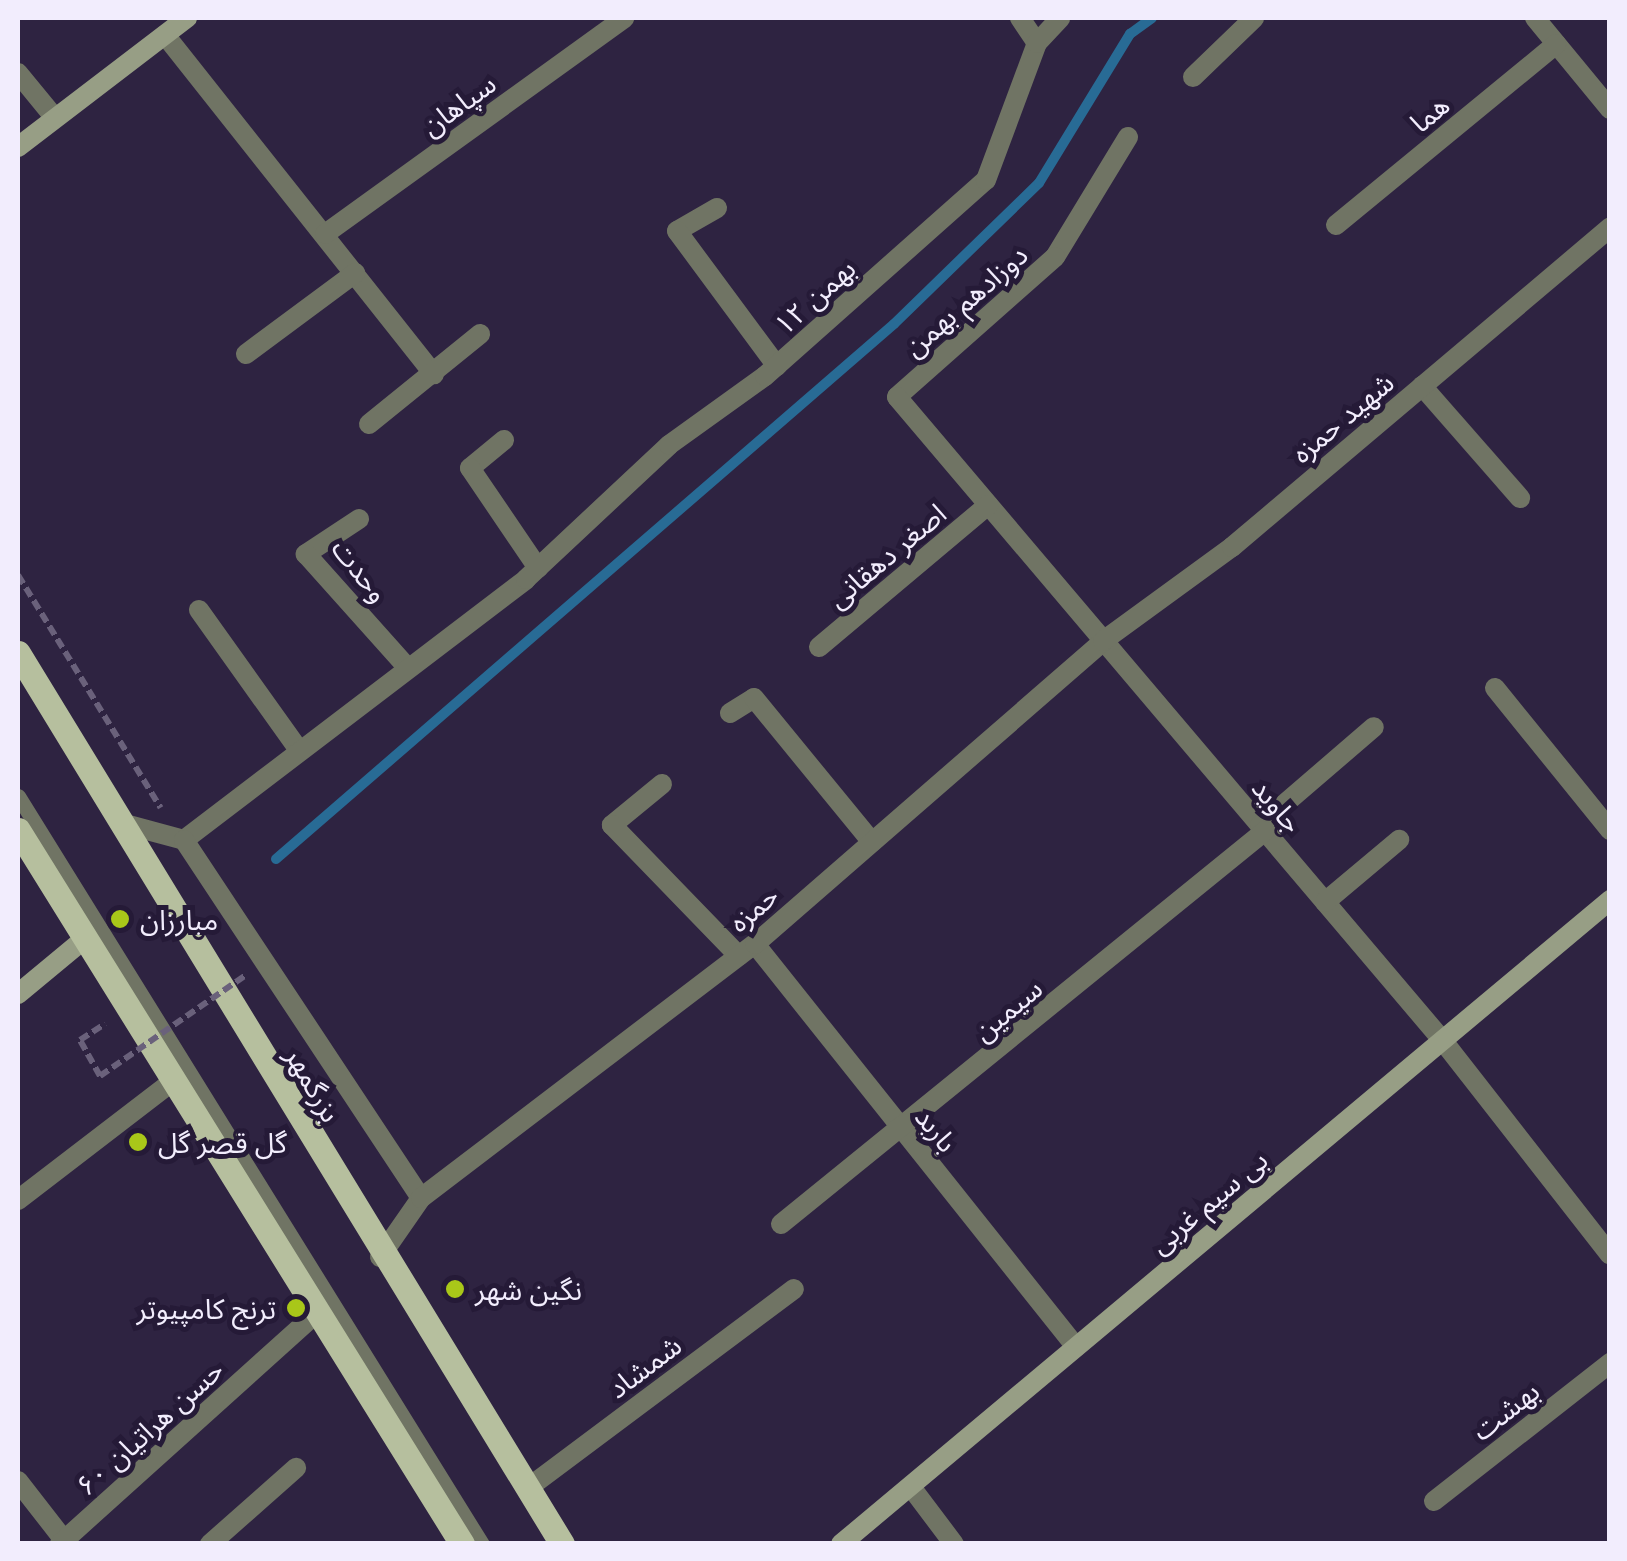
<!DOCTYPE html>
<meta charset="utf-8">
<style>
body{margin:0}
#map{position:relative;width:1627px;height:1561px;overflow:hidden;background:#2e2341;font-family:"Open Sans","Noto Sans Arabic",sans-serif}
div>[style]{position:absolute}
.stream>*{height:10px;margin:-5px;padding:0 5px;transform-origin:5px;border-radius:5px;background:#286b95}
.path>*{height:6px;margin-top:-3px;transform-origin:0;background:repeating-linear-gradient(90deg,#6a617b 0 10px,transparent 0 15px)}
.lane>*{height:15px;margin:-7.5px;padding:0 7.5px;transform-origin:7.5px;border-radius:7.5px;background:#707464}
.street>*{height:20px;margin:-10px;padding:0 10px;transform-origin:10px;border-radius:10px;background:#707464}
.secondary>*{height:20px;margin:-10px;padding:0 10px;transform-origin:10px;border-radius:10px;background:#979e85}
.primary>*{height:25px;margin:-12.5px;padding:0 12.5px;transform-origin:12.5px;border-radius:12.5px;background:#b6bf9e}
.path-bridge>*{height:6px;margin-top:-3px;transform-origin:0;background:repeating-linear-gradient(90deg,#6a617b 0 10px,transparent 0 15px)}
.dots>*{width:28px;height:28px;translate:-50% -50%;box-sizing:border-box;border:5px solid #251a37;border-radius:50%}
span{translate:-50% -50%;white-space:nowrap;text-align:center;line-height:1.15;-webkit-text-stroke:10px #251a37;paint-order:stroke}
.street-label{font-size:28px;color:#f2edfd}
.poi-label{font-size:28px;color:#f2edfd}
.left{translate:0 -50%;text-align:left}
.right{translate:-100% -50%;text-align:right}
.frame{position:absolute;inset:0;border:20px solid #f2edfd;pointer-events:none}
</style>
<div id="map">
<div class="stream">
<div style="left:276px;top:859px;width:817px;rotate:-40.88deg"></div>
<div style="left:894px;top:324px;width:202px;rotate:-44.2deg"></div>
<div style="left:1039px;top:183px;width:175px;rotate:-58.6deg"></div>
<div style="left:1130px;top:34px;width:27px;rotate:-36deg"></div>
</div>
<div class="path">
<div style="left:18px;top:575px;width:273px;rotate:58.5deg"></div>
<div style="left:100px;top:1076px;width:41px;rotate:-119.1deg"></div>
<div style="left:80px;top:1040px;width:30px;rotate:-33deg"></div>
</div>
<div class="lane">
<div style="left:18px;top:796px;width:880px;rotate:58.19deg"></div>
</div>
<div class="street">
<div style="left:1020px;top:18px;width:30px;rotate:56deg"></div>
<div style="left:1535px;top:18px;width:118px;rotate:50.5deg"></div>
<div style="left:165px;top:35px;width:433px;rotate:51.6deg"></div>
<div style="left:18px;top:73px;width:58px;rotate:50.6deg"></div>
<div style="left:1193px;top:77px;width:85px;rotate:-44deg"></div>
<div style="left:1128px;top:137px;width:140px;rotate:121.3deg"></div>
<div style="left:1055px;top:257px;width:211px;rotate:138.5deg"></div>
<div style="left:897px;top:397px;width:844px;rotate:49.71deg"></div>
<div style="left:1443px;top:1041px;width:271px;rotate:52deg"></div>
<div style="left:717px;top:208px;width:46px;rotate:150.1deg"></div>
<div style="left:677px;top:231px;width:168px;rotate:53.5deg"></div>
<div style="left:1336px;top:225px;width:285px;rotate:-39.4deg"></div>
<div style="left:325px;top:234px;width:369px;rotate:-35.8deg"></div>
<div style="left:246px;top:354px;width:136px;rotate:-36.6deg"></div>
<div style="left:1422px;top:386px;width:149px;rotate:48.8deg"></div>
<div style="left:369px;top:424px;width:143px;rotate:-39deg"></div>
<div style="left:504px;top:440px;width:44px;rotate:140.5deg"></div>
<div style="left:470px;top:468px;width:121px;rotate:55.8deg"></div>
<div style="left:359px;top:519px;width:64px;rotate:146.6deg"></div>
<div style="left:306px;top:554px;width:152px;rotate:48.2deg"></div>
<div style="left:199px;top:610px;width:172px;rotate:54.5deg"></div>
<div style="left:819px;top:647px;width:221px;rotate:-40deg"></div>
<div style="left:1495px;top:688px;width:183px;rotate:51deg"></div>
<div style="left:730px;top:713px;width:28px;rotate:-32deg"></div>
<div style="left:754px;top:698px;width:186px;rotate:50.7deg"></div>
<div style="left:662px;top:784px;width:65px;rotate:140.6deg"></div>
<div style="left:612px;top:825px;width:182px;rotate:45.9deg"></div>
<div style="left:121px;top:823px;width:65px;rotate:15.1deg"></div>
<div style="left:184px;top:840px;width:430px;rotate:-37.3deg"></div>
<div style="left:526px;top:579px;width:196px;rotate:-43.1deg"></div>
<div style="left:669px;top:445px;width:118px;rotate:-35.7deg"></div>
<div style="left:765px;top:376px;width:295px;rotate:-41.6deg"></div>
<div style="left:986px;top:180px;width:146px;rotate:-69.6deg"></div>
<div style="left:1037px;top:43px;width:34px;rotate:-47deg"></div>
<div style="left:1260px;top:825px;width:150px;rotate:-40.7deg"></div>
<div style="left:184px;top:840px;width:429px;rotate:56.5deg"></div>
<div style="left:1325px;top:902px;width:97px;rotate:-40deg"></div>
<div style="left:755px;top:944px;width:515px;rotate:51.46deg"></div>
<div style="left:18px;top:1200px;width:194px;rotate:-37.5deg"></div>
<div style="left:781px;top:1224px;width:623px;rotate:-39.08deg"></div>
<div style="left:380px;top:1257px;width:72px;rotate:-55.2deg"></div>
<div style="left:421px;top:1198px;width:420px;rotate:-37.3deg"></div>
<div style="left:755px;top:944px;width:461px;rotate:-41deg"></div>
<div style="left:1103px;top:641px;width:160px;rotate:-36.1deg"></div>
<div style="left:1232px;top:547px;width:495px;rotate:-40.2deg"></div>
<div style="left:18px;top:1481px;width:80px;rotate:52.1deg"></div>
<div style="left:911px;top:1487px;width:71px;rotate:53deg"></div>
<div style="left:528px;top:1488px;width:332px;rotate:-36.8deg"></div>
<div style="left:1434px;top:1501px;width:224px;rotate:-38.1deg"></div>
<div style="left:60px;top:1544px;width:348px;rotate:-42deg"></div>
<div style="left:210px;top:1544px;width:115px;rotate:-41.5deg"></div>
</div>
<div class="secondary">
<div style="left:18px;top:147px;width:213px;rotate:-37.4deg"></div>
<div style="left:18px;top:994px;width:85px;rotate:-39.7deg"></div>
<div style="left:841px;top:1544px;width:1003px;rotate:-39.94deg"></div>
</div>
<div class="primary">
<div style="left:18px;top:653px;width:1044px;rotate:58.59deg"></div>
<div style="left:18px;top:830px;width:841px;rotate:58.12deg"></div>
</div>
<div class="path-bridge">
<div style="left:100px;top:1076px;width:178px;rotate:-34.7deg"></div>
</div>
<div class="dots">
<div style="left:120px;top:919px;background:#a9c719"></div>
<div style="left:138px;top:1142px;background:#a9c719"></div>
<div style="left:455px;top:1289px;background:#a9c719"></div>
<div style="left:296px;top:1308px;background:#a9c719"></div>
</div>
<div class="street-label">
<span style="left:458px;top:104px;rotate:-36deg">سپاهان</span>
<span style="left:1429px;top:113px;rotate:-40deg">هما</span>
<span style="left:814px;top:296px;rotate:-42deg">۱۲ بهمن</span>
<span style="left:965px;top:300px;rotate:-41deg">دوزادهم بهمن</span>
<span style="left:1342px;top:417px;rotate:-40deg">شهید حمزه</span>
<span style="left:886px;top:555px;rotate:-40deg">اصغر دهقانی</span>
<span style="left:361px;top:570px;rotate:52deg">وحدت</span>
<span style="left:1278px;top:805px;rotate:50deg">جاوید</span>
<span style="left:753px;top:908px;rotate:-40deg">حمزه</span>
<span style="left:1007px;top:1009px;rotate:-40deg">سیمین</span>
<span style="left:314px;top:1084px;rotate:60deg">بزرگمهر</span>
<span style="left:937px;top:1129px;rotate:51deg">باربد</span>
<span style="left:1208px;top:1201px;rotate:-40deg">بی سیم غربی</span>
<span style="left:644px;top:1366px;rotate:-37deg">شمشاد</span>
<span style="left:1505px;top:1410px;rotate:-38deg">بهشت</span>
<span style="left:149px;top:1427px;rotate:-42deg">حسن هراتیان ۶۰</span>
</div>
<div class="poi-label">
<span class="left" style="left:140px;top:919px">مبارزان</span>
<span class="left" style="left:158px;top:1142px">گل قصر گل</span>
<span class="left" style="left:475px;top:1289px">نگین شهر</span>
<span class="right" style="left:276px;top:1308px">ترنج کامپیوتر</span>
</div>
<div class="frame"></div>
</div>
